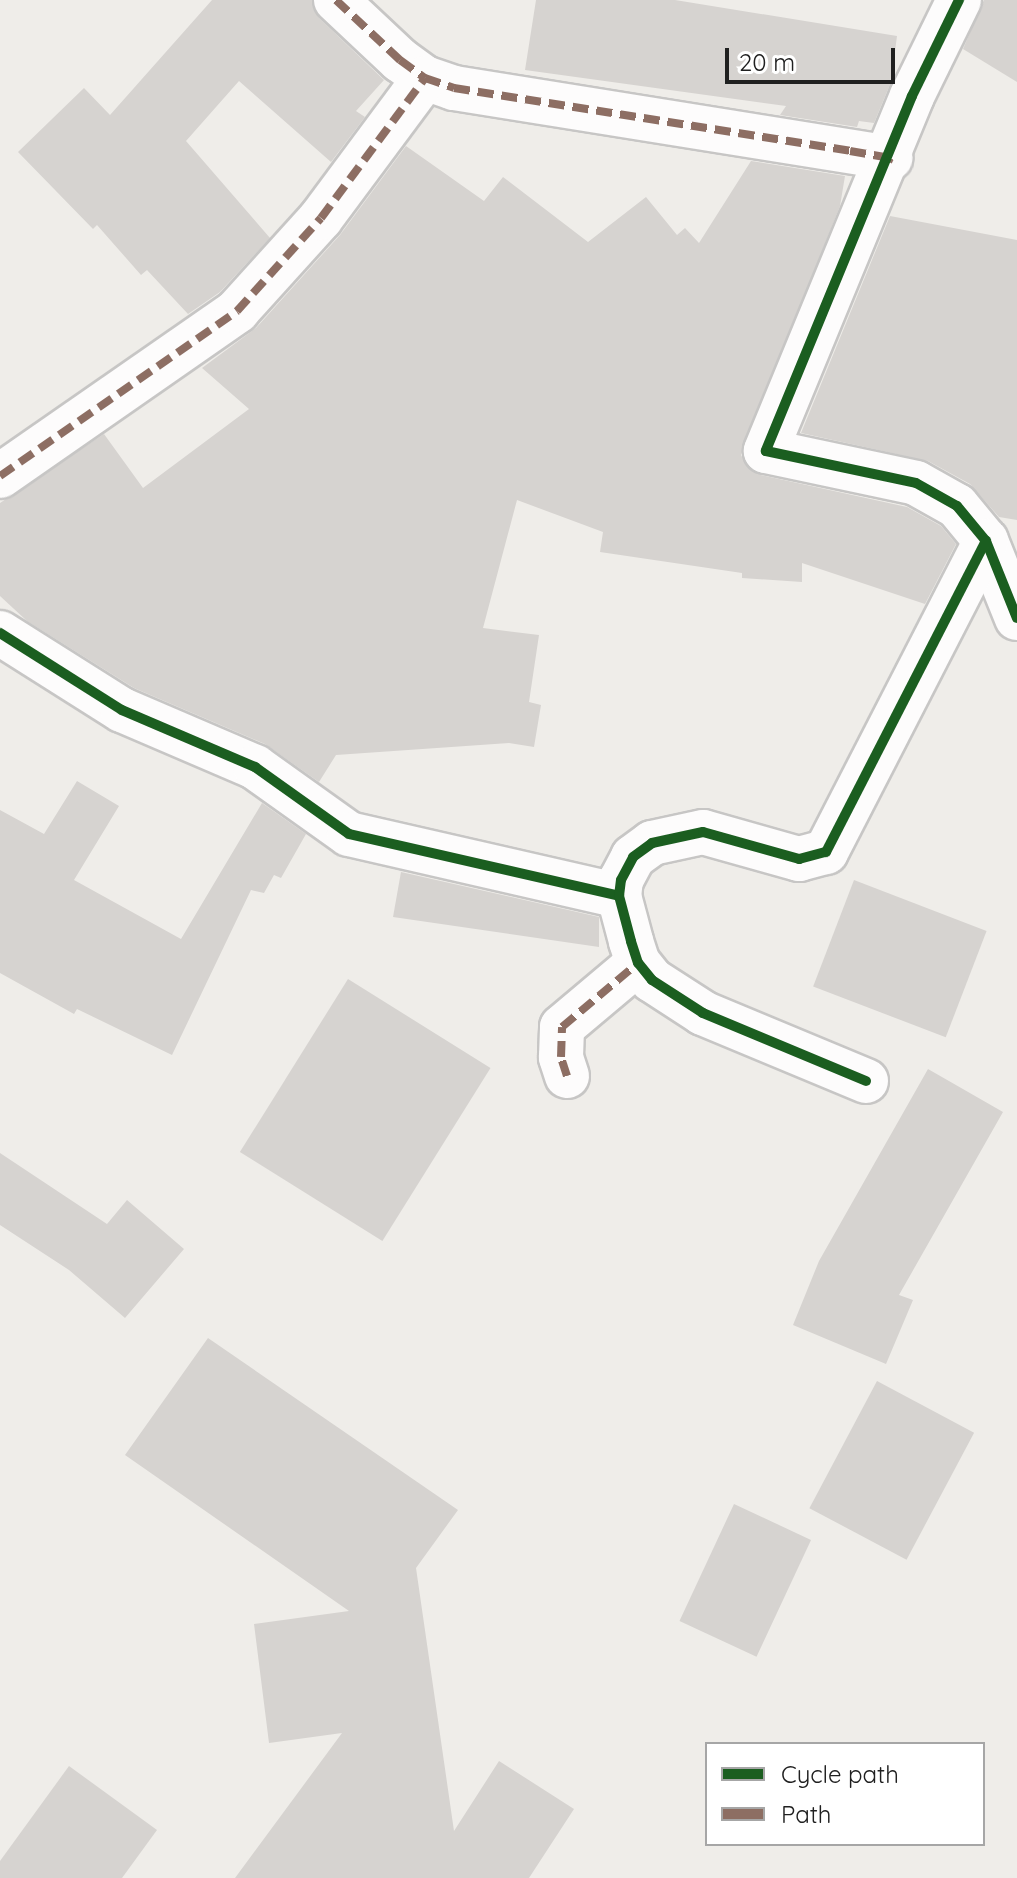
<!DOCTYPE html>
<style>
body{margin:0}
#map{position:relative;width:1017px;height:1878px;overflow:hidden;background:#efede9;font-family:Quicksand,sans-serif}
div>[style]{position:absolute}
.building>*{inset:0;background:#d6d3d0;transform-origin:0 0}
.roads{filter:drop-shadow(2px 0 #c7c6c5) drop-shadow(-2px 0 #c7c6c5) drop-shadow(0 2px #c7c6c5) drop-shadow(0 -2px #c7c6c5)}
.minor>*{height:44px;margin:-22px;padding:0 22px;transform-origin:22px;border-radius:22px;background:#fdfcfc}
.quiet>*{height:8px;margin-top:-4px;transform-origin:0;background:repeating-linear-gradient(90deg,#8d6e63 0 16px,transparent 0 24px)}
.cycleway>*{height:10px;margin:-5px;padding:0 5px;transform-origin:5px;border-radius:5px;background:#1b5e20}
span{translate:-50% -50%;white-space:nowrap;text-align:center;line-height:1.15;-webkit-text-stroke:8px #fff;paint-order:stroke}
.legend{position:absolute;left:705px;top:1742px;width:280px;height:104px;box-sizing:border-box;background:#fff;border:2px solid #a6a6a6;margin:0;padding:10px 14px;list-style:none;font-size:24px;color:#202020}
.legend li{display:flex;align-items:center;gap:16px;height:40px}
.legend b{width:40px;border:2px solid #a6a6a6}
.scale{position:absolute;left:725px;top:48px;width:170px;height:36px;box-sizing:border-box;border:4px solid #202020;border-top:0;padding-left:10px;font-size:24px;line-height:28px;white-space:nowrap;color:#202020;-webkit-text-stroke:6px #fff;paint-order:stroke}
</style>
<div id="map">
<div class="building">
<div style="clip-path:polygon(212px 0,312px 0,319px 18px,384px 80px,356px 111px,365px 117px,331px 162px,239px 81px,186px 141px,270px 238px,220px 292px,188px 314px,147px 270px,141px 275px,97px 225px,93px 229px,18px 152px,84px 88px,110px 115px)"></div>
<div style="clip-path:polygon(536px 0,675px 0,897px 36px,891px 82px,874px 123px,859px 121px,857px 127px,780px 115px,786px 106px,525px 70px)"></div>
<div style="clip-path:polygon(984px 0,1017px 0,1017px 82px,963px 49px)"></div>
<div style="clip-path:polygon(406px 146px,484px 201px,503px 177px,588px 242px,646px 197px,677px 235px,685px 228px,699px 243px,751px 161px,845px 176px,840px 206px,741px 455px,748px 468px,761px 475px,907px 507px,941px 526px,956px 544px,925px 604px,802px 563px,802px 582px,742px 578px,742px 573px,600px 552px,603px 532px,517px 500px,483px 628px,539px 635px,529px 702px,541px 705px,534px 747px,509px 743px,336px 755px,319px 782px,265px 744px,134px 688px,27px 621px,0 596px,0 503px,104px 434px,143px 488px,249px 409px,202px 368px,256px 328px,340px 235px)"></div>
<div style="clip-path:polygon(890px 216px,1017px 240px,1017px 520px,999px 517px,970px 484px,928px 461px,801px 433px)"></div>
<div style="clip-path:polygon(77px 781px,119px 806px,74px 880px,181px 939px,262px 803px,306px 834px,281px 878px,274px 875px,264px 893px,251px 890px,172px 1055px,77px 1009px,74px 1014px,0 973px,0 810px,44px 834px)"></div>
<div style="clip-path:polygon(401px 872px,599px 917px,599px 947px,393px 917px)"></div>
<div style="left:854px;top:880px;width:142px;height:114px;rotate:21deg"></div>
<div style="left:348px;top:979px;width:168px;height:204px;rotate:32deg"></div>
<div style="clip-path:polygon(928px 1069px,1003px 1112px,899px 1295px,913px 1300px,886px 1364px,793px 1325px,819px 1261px)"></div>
<div style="clip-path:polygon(0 1153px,107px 1224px,127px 1200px,184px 1249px,125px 1318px,69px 1270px,0 1225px)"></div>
<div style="clip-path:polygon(208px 1338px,458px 1510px,416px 1568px,454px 1831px,499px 1761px,574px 1809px,529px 1878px,235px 1878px,342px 1733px,269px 1743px,254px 1624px,349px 1611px,125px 1455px)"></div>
<div style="left:877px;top:1381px;width:110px;height:144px;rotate:28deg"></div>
<div style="left:734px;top:1504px;width:85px;height:129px;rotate:25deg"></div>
<div style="clip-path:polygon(69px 1766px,157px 1830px,122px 1878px,0 1878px,0 1861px)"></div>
</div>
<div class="roads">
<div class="minor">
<div style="left:336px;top:0;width:88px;rotate:43.2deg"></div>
<div style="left:400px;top:60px;width:31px;rotate:36deg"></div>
<div style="left:425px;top:78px;width:31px;rotate:19deg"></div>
<div style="left:454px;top:88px;width:442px;rotate:9.1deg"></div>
<div style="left:959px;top:0;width:107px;rotate:116.1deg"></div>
<div style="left:912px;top:96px;width:384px;rotate:112.4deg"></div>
<div style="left:766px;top:451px;width:153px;rotate:12deg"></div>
<div style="left:916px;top:483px;width:47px;rotate:29.3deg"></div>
<div style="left:957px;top:506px;width:45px;rotate:50.4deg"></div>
<div style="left:986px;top:541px;width:83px;rotate:68.1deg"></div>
<div style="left:0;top:476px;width:289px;rotate:-34.8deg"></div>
<div style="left:237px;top:311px;width:125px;rotate:-47.9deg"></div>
<div style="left:321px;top:218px;width:174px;rotate:-53.4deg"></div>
<div style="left:0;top:633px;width:144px;rotate:32.3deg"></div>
<div style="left:122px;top:710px;width:145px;rotate:23.2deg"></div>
<div style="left:255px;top:767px;width:115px;rotate:35.5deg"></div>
<div style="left:349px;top:834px;width:277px;rotate:12.9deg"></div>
<div style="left:567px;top:1076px;width:20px;rotate:-108deg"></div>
<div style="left:561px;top:1057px;width:30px;rotate:-88deg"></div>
<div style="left:562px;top:1027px;width:99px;rotate:-40.1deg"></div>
<div style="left:866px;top:1081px;width:177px;rotate:-157.4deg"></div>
<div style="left:703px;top:1013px;width:61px;rotate:-147.1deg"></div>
<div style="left:652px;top:980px;width:22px;rotate:-129deg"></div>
<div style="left:638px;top:963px;width:23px;rotate:-108deg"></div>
<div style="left:631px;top:941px;width:47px;rotate:-104.9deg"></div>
<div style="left:619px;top:896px;width:16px;rotate:-83deg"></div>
<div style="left:621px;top:880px;width:26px;rotate:-62deg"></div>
<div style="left:633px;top:857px;width:24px;rotate:-36deg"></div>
<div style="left:652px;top:843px;width:52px;rotate:-12.2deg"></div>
<div style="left:703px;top:832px;width:100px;rotate:15.7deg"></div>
<div style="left:799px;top:859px;width:28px;rotate:-15deg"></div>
<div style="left:826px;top:852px;width:350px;rotate:-62.8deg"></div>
</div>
</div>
<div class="quiet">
<div style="left:336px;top:0;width:88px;rotate:43.2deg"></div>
<div style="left:400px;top:60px;width:31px;rotate:36deg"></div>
<div style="left:425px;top:78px;width:31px;rotate:19deg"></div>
<div style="left:454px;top:88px;width:401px;rotate:9deg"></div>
<div style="left:850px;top:151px;width:41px;rotate:9.9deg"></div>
<div style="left:890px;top:158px;width:4px;rotate:117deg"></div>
<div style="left:0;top:476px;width:289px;rotate:-34.8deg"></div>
<div style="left:237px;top:311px;width:125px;rotate:-47.9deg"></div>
<div style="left:321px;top:218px;width:174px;rotate:-53.4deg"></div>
<div style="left:567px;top:1076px;width:20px;rotate:-108deg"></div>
<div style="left:561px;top:1057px;width:30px;rotate:-88deg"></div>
<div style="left:562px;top:1027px;width:99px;rotate:-40.1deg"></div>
</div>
<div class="cycleway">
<div style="left:959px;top:0;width:107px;rotate:116.1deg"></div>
<div style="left:912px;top:96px;width:384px;rotate:112.4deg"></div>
<div style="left:766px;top:451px;width:153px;rotate:12deg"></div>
<div style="left:916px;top:483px;width:47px;rotate:29.3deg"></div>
<div style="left:957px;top:506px;width:45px;rotate:50.4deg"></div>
<div style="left:986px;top:541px;width:83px;rotate:68.1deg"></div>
<div style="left:0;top:633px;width:144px;rotate:32.3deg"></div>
<div style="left:122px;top:710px;width:145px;rotate:23.2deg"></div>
<div style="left:255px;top:767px;width:115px;rotate:35.5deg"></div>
<div style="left:349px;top:834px;width:277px;rotate:12.9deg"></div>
<div style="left:866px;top:1081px;width:177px;rotate:-157.4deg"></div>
<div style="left:703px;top:1013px;width:61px;rotate:-147.1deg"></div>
<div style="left:652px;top:980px;width:22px;rotate:-129deg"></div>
<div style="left:638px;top:963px;width:23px;rotate:-108deg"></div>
<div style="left:631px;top:941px;width:47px;rotate:-104.9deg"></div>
<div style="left:619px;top:896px;width:16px;rotate:-83deg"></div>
<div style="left:621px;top:880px;width:26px;rotate:-62deg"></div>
<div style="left:633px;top:857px;width:24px;rotate:-36deg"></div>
<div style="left:652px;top:843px;width:52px;rotate:-12.2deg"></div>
<div style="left:703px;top:832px;width:100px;rotate:15.7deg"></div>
<div style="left:799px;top:859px;width:28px;rotate:-15deg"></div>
<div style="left:826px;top:852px;width:350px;rotate:-62.8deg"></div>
</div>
<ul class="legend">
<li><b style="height:10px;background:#1b5e20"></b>Cycle path</li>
<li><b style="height:10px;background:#8d6e63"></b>Path</li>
</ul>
<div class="scale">20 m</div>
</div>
